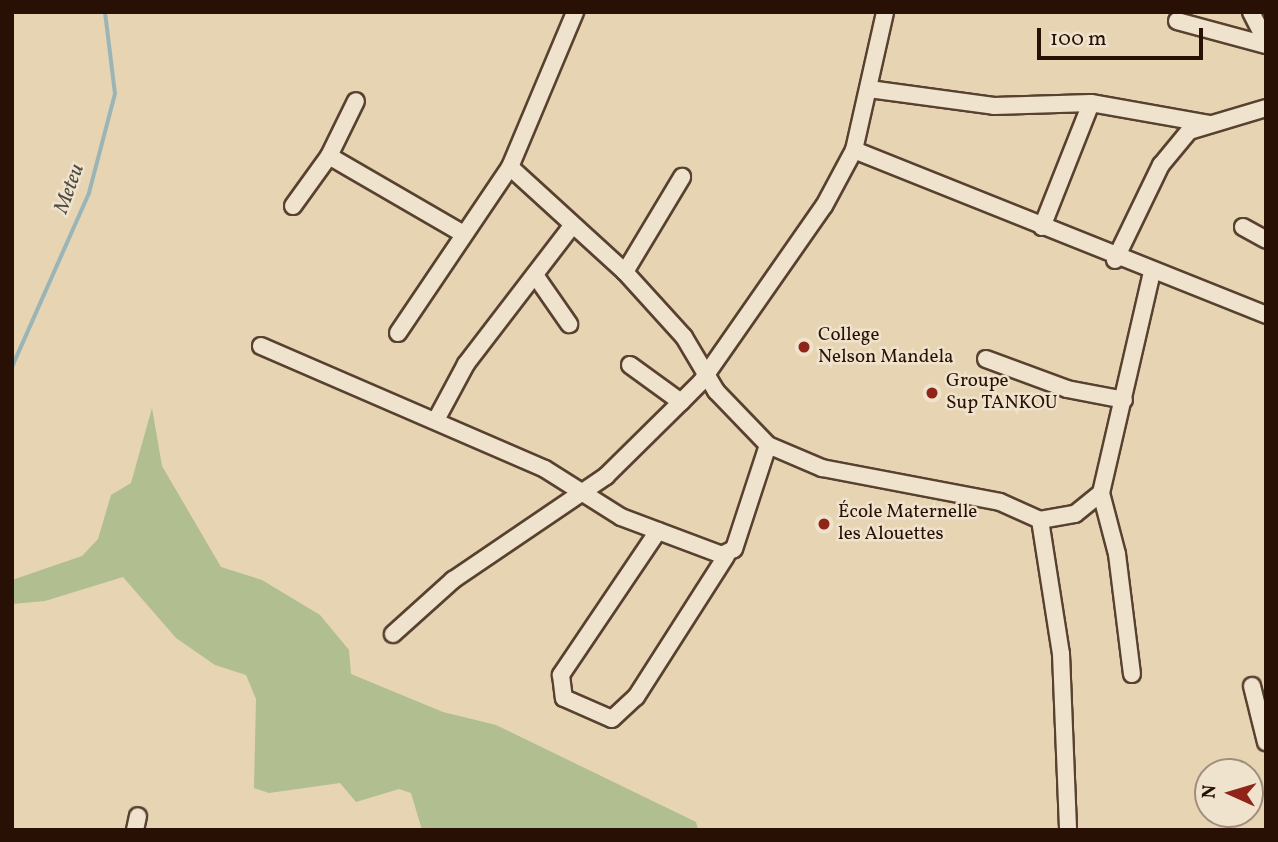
<!DOCTYPE html>
<meta charset="utf-8">
<style>
body{margin:0}
#map{position:relative;width:1278px;height:842px;overflow:hidden;background:#e7d4b2;font-family:Vollkorn,serif}
div>[style]{position:absolute}
.green>*{inset:0;background:#b0be90}
.stream>*{height:3.5px;margin:-1.75px;padding:0 1.75px;transform-origin:1.75px;border-radius:1.75px;background:#9bb5b7}
.roads{filter:drop-shadow(2px 0 #584130) drop-shadow(-2px 0 #584130) drop-shadow(0 2px #584130) drop-shadow(0 -2px #584130)}
.minor>*{height:16px;margin:-8px;padding:0 8px;transform-origin:8px;border-radius:8px;background:#efe3cd}
.dots>*{width:19px;height:19px;translate:-50% -50%;box-sizing:border-box;border:4px solid #efe3cd;border-radius:50%}
span{translate:-50% -50%;white-space:nowrap;text-align:center;line-height:1.15;-webkit-text-stroke:5px #efe3cd;paint-order:stroke}
.poi-label{font-size:19px;color:#291004}
.left{translate:0 -50%;text-align:left}
.water-label{font-size:21px;color:#514a43;font-style:italic}
.frame{position:absolute;inset:0;border:14px solid #291004;pointer-events:none}
.north{position:absolute;left:1194px;top:758px;width:70px;height:70px;box-sizing:border-box;background:#efe3cd;border:2px solid #a08f7d;border-radius:50%;rotate:274deg;font-size:19px;font-weight:700;line-height:28px;text-align:center;color:#291004}
.north::after{content:'';display:block;margin:auto;width:24px;height:32px;background:#8f2418;clip-path:polygon(50% 0,100% 100%,50% 72%,0 100%)}
.scale{position:absolute;left:1037px;top:28px;width:166px;height:32px;box-sizing:border-box;border:4px solid #291004;border-top:0;padding-left:9px;font-size:21px;line-height:24px;white-space:nowrap;color:#291004;-webkit-text-stroke:5px #efe3cd;paint-order:stroke}
</style>
<div id="map">
<div class="green">
<div style="clip-path:polygon(152px 408px,162px 466px,221px 567px,262px 580px,320px 615px,349px 650px,351px 674px,443px 712px,496px 725px,696px 822px,698px 830px,422px 830px,411px 793px,399px 789px,356px 802px,340px 783px,269px 793px,254px 788px,256px 699px,246px 675px,215px 665px,176px 638px,123px 577px,45px 601px,12px 604px,12px 580px,82px 556px,98px 539px,111px 495px,131px 483px)"></div>
</div>
<div class="stream">
<div style="left:12px;top:367px;width:190px;rotate:-66.1deg"></div>
<div style="left:89px;top:193px;width:102px;rotate:-75.3deg"></div>
<div style="left:115px;top:94px;width:83px;rotate:-97deg"></div>
</div>
<div class="roads">
<div class="minor">
<div style="left:1251px;top:12px;width:34px;rotate:63deg"></div>
<div style="left:1177px;top:21px;width:92px;rotate:15.1deg"></div>
<div style="left:869px;top:89px;width:126px;rotate:7.7deg"></div>
<div style="left:994px;top:106px;width:97px;rotate:-1.8deg"></div>
<div style="left:854px;top:150px;width:444px;rotate:21.8deg"></div>
<div style="left:329px;top:156px;width:154px;rotate:30.1deg"></div>
<div style="left:510px;top:167px;width:156px;rotate:42.4deg"></div>
<div style="left:625px;top:272px;width:88px;rotate:47.8deg"></div>
<div style="left:684px;top:337px;width:63px;rotate:59.3deg"></div>
<div style="left:716px;top:391px;width:75px;rotate:46.1deg"></div>
<div style="left:768px;top:445px;width:59px;rotate:23.1deg"></div>
<div style="left:822px;top:468px;width:181px;rotate:10.8deg"></div>
<div style="left:1000px;top:502px;width:44px;rotate:24.2deg"></div>
<div style="left:1040px;top:520px;width:36px;rotate:-10deg"></div>
<div style="left:1075px;top:514px;width:33px;rotate:-39deg"></div>
<div style="left:1101px;top:493px;width:227px;rotate:-77deg"></div>
<div style="left:293px;top:206px;width:62px;rotate:-54.2deg"></div>
<div style="left:329px;top:156px;width:61px;rotate:-63.9deg"></div>
<div style="left:1042px;top:227px;width:133px;rotate:-68.4deg"></div>
<div style="left:1091px;top:103px;width:121px;rotate:10deg"></div>
<div style="left:1243px;top:227px;width:26px;rotate:29deg"></div>
<div style="left:1115px;top:260px;width:106px;rotate:-64.2deg"></div>
<div style="left:1161px;top:165px;width:44px;rotate:-50.5deg"></div>
<div style="left:1189px;top:131px;width:80px;rotate:-16.6deg"></div>
<div style="left:625px;top:272px;width:111px;rotate:-59deg"></div>
<div style="left:535px;top:275px;width:60px;rotate:55.2deg"></div>
<div style="left:398px;top:333px;width:200px;rotate:-56deg"></div>
<div style="left:510px;top:167px;width:168px;rotate:-67.2deg"></div>
<div style="left:261px;top:346px;width:309px;rotate:23.4deg"></div>
<div style="left:545px;top:469px;width:90px;rotate:32.3deg"></div>
<div style="left:621px;top:517px;width:108px;rotate:20.6deg"></div>
<div style="left:722px;top:555px;width:13px;rotate:-27deg"></div>
<div style="left:734px;top:549px;width:109px;rotate:-71.9deg"></div>
<div style="left:986px;top:359px;width:86px;rotate:20.3deg"></div>
<div style="left:1067px;top:389px;width:58px;rotate:10.9deg"></div>
<div style="left:630px;top:365px;width:63px;rotate:36deg"></div>
<div style="left:681px;top:402px;width:28px;rotate:-45deg"></div>
<div style="left:701px;top:382px;width:215px;rotate:-55.1deg"></div>
<div style="left:824px;top:206px;width:64px;rotate:-61.8deg"></div>
<div style="left:854px;top:150px;width:141px;rotate:-77.3deg"></div>
<div style="left:436px;top:420px;width:64px;rotate:-61.8deg"></div>
<div style="left:466px;top:364px;width:173px;rotate:-52.5deg"></div>
<div style="left:1101px;top:493px;width:63px;rotate:75.3deg"></div>
<div style="left:1117px;top:554px;width:121px;rotate:82.9deg"></div>
<div style="left:1040px;top:520px;width:136px;rotate:81.1deg"></div>
<div style="left:1061px;top:654px;width:176px;rotate:87.7deg"></div>
<div style="left:658px;top:531px;width:174px;rotate:124deg"></div>
<div style="left:561px;top:675px;width:23px;rotate:83deg"></div>
<div style="left:564px;top:698px;width:52px;rotate:23.6deg"></div>
<div style="left:612px;top:719px;width:33px;rotate:-43deg"></div>
<div style="left:636px;top:697px;width:167px;rotate:-57.4deg"></div>
<div style="left:393px;top:634px;width:81px;rotate:-42deg"></div>
<div style="left:453px;top:580px;width:185px;rotate:-34.2deg"></div>
<div style="left:606px;top:476px;width:105px;rotate:-44.6deg"></div>
<div style="left:1252px;top:686px;width:58px;rotate:76deg"></div>
<div style="left:135px;top:830px;width:14px;rotate:-78deg"></div>
</div>
</div>
<div class="dots">
<div style="left:804px;top:347px;background:#8f2418"></div>
<div style="left:932px;top:393px;background:#8f2418"></div>
<div style="left:824px;top:524px;background:#8f2418"></div>
</div>
<div class="poi-label">
<span class="left" style="left:818px;top:347px">College<br>Nelson Mandela</span>
<span class="left" style="left:946px;top:393px">Groupe<br>Sup TANKOU</span>
<span class="left" style="left:838px;top:524px">École Maternelle<br>les Alouettes</span>
</div>
<div class="water-label">
<span style="left:70px;top:189px;rotate:-70deg">Meteu</span>
</div>
<div class="frame"></div>
<div class="north">N</div>
<div class="scale">100 m</div>
</div>
